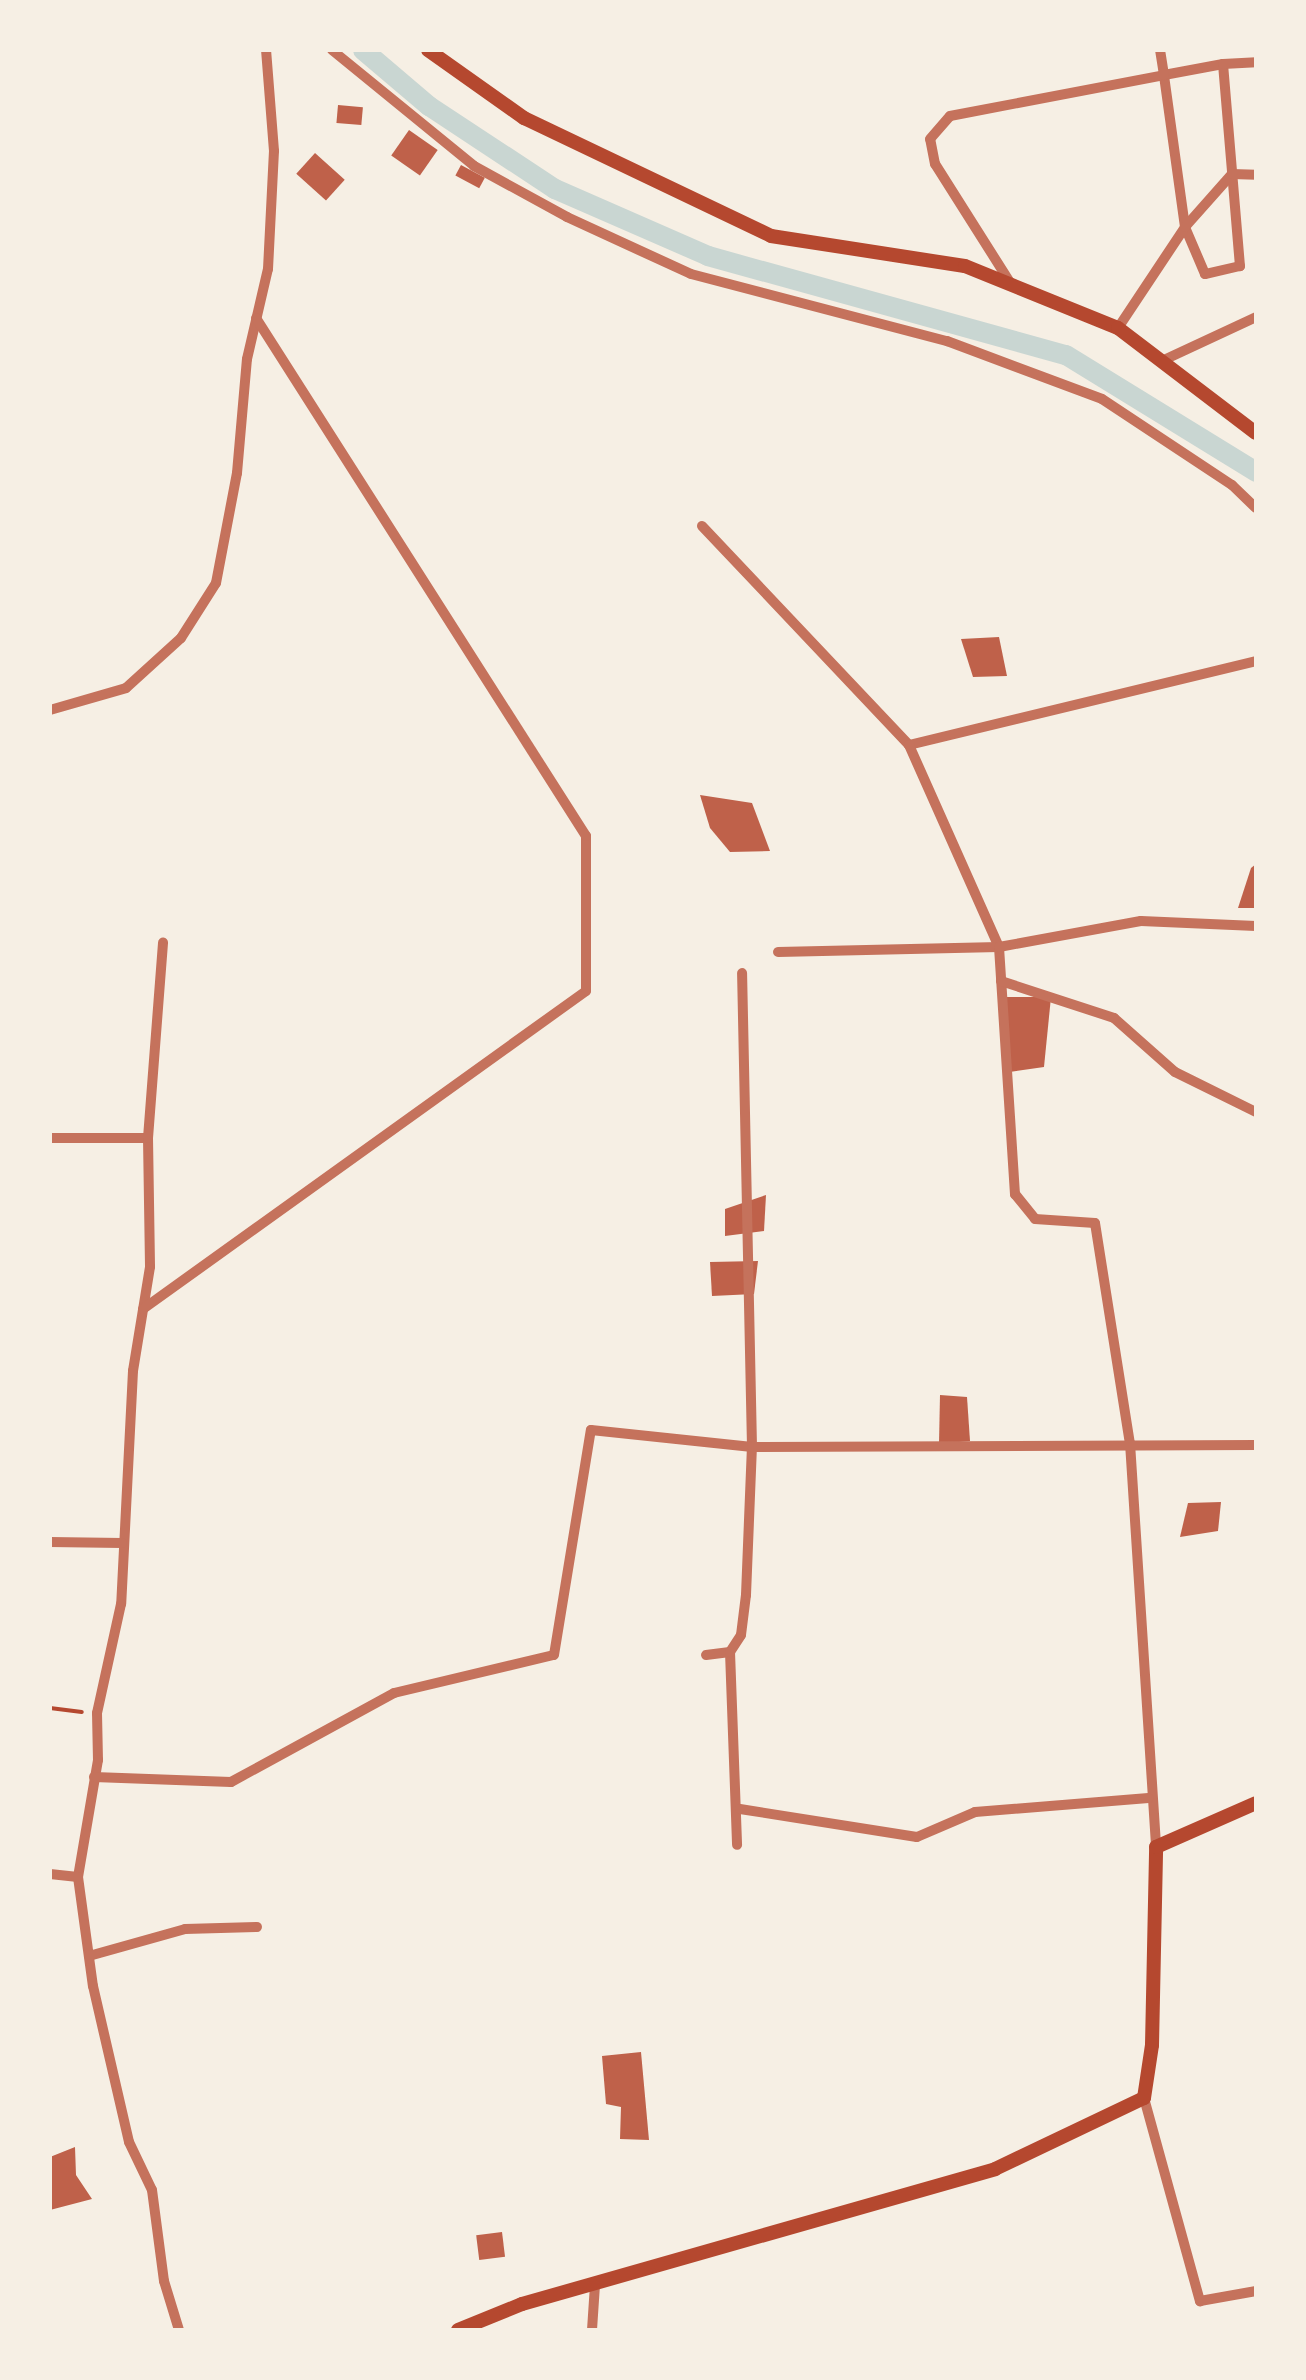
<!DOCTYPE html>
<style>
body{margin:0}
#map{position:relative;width:1306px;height:2380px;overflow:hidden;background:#f6efe4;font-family:"Source Serif 4",serif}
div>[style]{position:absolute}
.canal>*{height:20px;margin:-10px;padding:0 10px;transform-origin:10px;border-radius:10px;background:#c9d6d2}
.building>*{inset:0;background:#bf614a;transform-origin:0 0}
.path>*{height:4px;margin:-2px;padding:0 2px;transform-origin:2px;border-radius:2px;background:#b5482f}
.minor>*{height:10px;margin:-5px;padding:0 5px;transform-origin:5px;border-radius:5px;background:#c5725c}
.secondary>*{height:14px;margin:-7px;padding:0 7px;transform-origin:7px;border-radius:7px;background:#b5482f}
span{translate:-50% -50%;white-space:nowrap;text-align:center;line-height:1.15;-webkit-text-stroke:8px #f6efe4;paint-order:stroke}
.frame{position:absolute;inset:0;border:52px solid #f6efe4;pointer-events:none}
</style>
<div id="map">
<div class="canal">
<div style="left:363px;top:50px;width:87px;rotate:40.3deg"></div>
<div style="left:429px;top:106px;width:151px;rotate:33.4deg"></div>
<div style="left:555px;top:189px;width:167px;rotate:23.6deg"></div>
<div style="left:708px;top:256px;width:371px;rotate:15.5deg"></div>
<div style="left:1066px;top:355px;width:223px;rotate:31.6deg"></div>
</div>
<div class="building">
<div style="left:338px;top:105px;width:25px;height:18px;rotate:5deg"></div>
<div style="left:409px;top:130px;width:35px;height:31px;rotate:35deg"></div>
<div style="left:315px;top:153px;width:40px;height:28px;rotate:42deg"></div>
<div style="left:461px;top:165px;width:27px;height:12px;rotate:28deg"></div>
<div style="clip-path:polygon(999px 637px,1007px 676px,973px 677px,961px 639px)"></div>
<div style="clip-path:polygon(700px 795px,752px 803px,770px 851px,730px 852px,710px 828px)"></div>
<div style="clip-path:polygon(1256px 864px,1256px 908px,1238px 908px,1251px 868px)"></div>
<div style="clip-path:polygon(1003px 997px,1051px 997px,1044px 1067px,1003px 1073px)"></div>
<div style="clip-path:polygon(766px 1195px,764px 1231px,725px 1236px,725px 1209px)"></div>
<div style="clip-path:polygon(758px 1261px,754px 1294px,712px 1296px,710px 1262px)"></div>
<div style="clip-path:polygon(940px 1395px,967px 1397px,970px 1441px,939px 1444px)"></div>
<div style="clip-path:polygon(1221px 1502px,1218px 1531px,1180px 1537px,1188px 1503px)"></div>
<div style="clip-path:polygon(641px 2052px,649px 2140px,620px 2139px,621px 2107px,606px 2104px,602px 2056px)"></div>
<div style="clip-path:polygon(75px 2147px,76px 2175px,92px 2199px,50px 2210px,50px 2157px)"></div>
<div style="left:502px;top:2232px;width:25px;height:26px;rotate:83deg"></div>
</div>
<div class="path">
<div style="left:50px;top:1708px;width:32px;rotate:7deg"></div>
</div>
<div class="minor">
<div style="left:332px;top:50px;width:183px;rotate:39.2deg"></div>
<div style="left:474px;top:166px;width:106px;rotate:28.7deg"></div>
<div style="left:567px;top:217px;width:136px;rotate:24.7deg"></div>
<div style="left:691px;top:274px;width:265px;rotate:14.7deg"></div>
<div style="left:947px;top:341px;width:165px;rotate:20.5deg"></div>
<div style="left:1102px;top:399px;width:156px;rotate:33.5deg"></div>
<div style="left:1232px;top:485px;width:33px;rotate:44deg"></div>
<div style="left:1223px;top:64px;width:203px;rotate:85.2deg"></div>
<div style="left:1240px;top:266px;width:36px;rotate:167deg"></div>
<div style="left:1205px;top:274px;width:51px;rotate:-113.1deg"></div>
<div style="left:1185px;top:227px;width:153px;rotate:-97.9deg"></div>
<div style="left:1164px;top:75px;width:60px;rotate:-10.6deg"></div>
<div style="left:1223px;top:64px;width:33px;rotate:-3deg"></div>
<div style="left:1011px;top:284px;width:142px;rotate:-122.3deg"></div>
<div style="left:935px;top:164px;width:25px;rotate:-101deg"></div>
<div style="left:930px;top:139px;width:30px;rotate:-49deg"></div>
<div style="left:950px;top:116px;width:218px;rotate:-10.8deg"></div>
<div style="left:1164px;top:75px;width:25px;rotate:-99deg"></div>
<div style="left:1118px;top:328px;width:121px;rotate:-56.4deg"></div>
<div style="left:1185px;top:227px;width:71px;rotate:-48.4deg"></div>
<div style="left:1232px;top:174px;width:24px;rotate:2deg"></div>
<div style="left:1166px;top:359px;width:99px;rotate:-25deg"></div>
<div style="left:702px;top:526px;width:301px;rotate:46.6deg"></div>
<div style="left:909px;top:745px;width:357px;rotate:-13.6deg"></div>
<div style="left:50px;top:710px;width:79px;rotate:-16.1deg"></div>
<div style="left:126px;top:688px;width:74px;rotate:-42.3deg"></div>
<div style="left:181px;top:638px;width:65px;rotate:-57.5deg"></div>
<div style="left:216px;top:583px;width:112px;rotate:-79.2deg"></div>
<div style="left:237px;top:473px;width:114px;rotate:-85deg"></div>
<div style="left:247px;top:359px;width:92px;rotate:-76.9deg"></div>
<div style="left:268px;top:269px;width:118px;rotate:-87.1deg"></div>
<div style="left:274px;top:151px;width:101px;rotate:-94.5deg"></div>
<div style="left:909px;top:745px;width:221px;rotate:66deg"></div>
<div style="left:999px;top:947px;width:248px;rotate:86.3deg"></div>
<div style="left:1015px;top:1194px;width:32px;rotate:51deg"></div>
<div style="left:1035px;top:1219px;width:60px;rotate:3.8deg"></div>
<div style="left:1095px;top:1223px;width:223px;rotate:81deg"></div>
<div style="left:1130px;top:1443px;width:405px;rotate:86.3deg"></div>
<div style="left:778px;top:952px;width:221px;rotate:-1.3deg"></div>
<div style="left:999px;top:947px;width:144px;rotate:-10.4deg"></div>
<div style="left:1141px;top:921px;width:115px;rotate:2.5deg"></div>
<div style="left:1001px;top:981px;width:119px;rotate:18.1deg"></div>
<div style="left:1114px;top:1018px;width:81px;rotate:41.5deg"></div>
<div style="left:1175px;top:1072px;width:90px;rotate:26.3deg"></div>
<div style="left:50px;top:1138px;width:98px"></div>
<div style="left:148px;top:1138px;width:129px;rotate:89.1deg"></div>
<div style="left:150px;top:1267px;width:105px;rotate:99.3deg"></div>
<div style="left:133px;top:1371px;width:233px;rotate:92.9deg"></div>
<div style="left:121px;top:1604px;width:112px;rotate:102.4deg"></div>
<div style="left:97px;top:1713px;width:47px;rotate:88.8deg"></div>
<div style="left:98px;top:1760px;width:119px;rotate:99.7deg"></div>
<div style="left:78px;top:1877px;width:110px;rotate:82.2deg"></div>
<div style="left:93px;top:1986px;width:160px;rotate:77deg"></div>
<div style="left:129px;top:2142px;width:53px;rotate:64.4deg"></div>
<div style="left:152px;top:2190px;width:92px;rotate:82.5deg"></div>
<div style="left:164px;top:2281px;width:51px;rotate:73deg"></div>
<div style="left:148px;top:1138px;width:196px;rotate:-85.6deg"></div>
<div style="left:143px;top:1309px;width:545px;rotate:-35.67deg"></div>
<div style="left:586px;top:991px;width:155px;rotate:-90deg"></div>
<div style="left:586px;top:836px;width:614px;rotate:-122.5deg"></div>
<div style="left:50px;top:1542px;width:72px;rotate:0.8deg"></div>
<div style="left:730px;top:1652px;width:193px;rotate:87.9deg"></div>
<div style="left:706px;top:1655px;width:24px;rotate:-7deg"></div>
<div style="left:730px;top:1652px;width:20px;rotate:-57deg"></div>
<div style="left:741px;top:1635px;width:40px;rotate:-82.9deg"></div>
<div style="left:746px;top:1595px;width:148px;rotate:-87.7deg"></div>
<div style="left:752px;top:1447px;width:474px;rotate:-91.2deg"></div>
<div style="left:94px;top:1777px;width:137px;rotate:2.1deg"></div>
<div style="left:231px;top:1782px;width:186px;rotate:-28.6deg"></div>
<div style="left:394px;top:1693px;width:164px;rotate:-13.4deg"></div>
<div style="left:554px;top:1655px;width:228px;rotate:-80.7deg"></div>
<div style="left:591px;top:1430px;width:162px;rotate:6deg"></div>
<div style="left:752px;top:1447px;width:504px;rotate:-0.23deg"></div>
<div style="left:740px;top:1809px;width:179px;rotate:9deg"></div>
<div style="left:917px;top:1837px;width:63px;rotate:-23.3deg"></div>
<div style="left:975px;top:1812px;width:174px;rotate:-4.6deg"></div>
<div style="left:50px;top:1874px;width:28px;rotate:6deg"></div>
<div style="left:89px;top:1956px;width:100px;rotate:-15.7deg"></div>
<div style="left:185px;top:1929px;width:72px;rotate:-1.6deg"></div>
<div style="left:1144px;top:2098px;width:211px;rotate:74.6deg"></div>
<div style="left:1200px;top:2301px;width:57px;rotate:-10.1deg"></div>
<div style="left:592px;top:2330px;width:45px;rotate:-86.2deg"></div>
</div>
<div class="secondary">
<div style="left:428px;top:50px;width:118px;rotate:35.3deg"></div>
<div style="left:524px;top:118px;width:274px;rotate:25.5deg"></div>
<div style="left:771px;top:236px;width:196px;rotate:8.8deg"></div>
<div style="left:965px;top:266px;width:165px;rotate:22.1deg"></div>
<div style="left:1118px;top:328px;width:173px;rotate:37.3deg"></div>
<div style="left:458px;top:2330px;width:69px;rotate:-22.1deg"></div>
<div style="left:522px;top:2304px;width:492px;rotate:-15.9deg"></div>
<div style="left:995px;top:2169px;width:165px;rotate:-25.5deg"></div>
<div style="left:1144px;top:2098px;width:54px;rotate:-81.4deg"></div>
<div style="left:1152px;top:2045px;width:198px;rotate:-88.8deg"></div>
<div style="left:1156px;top:1847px;width:109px;rotate:-23.7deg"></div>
</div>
<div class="frame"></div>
</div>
